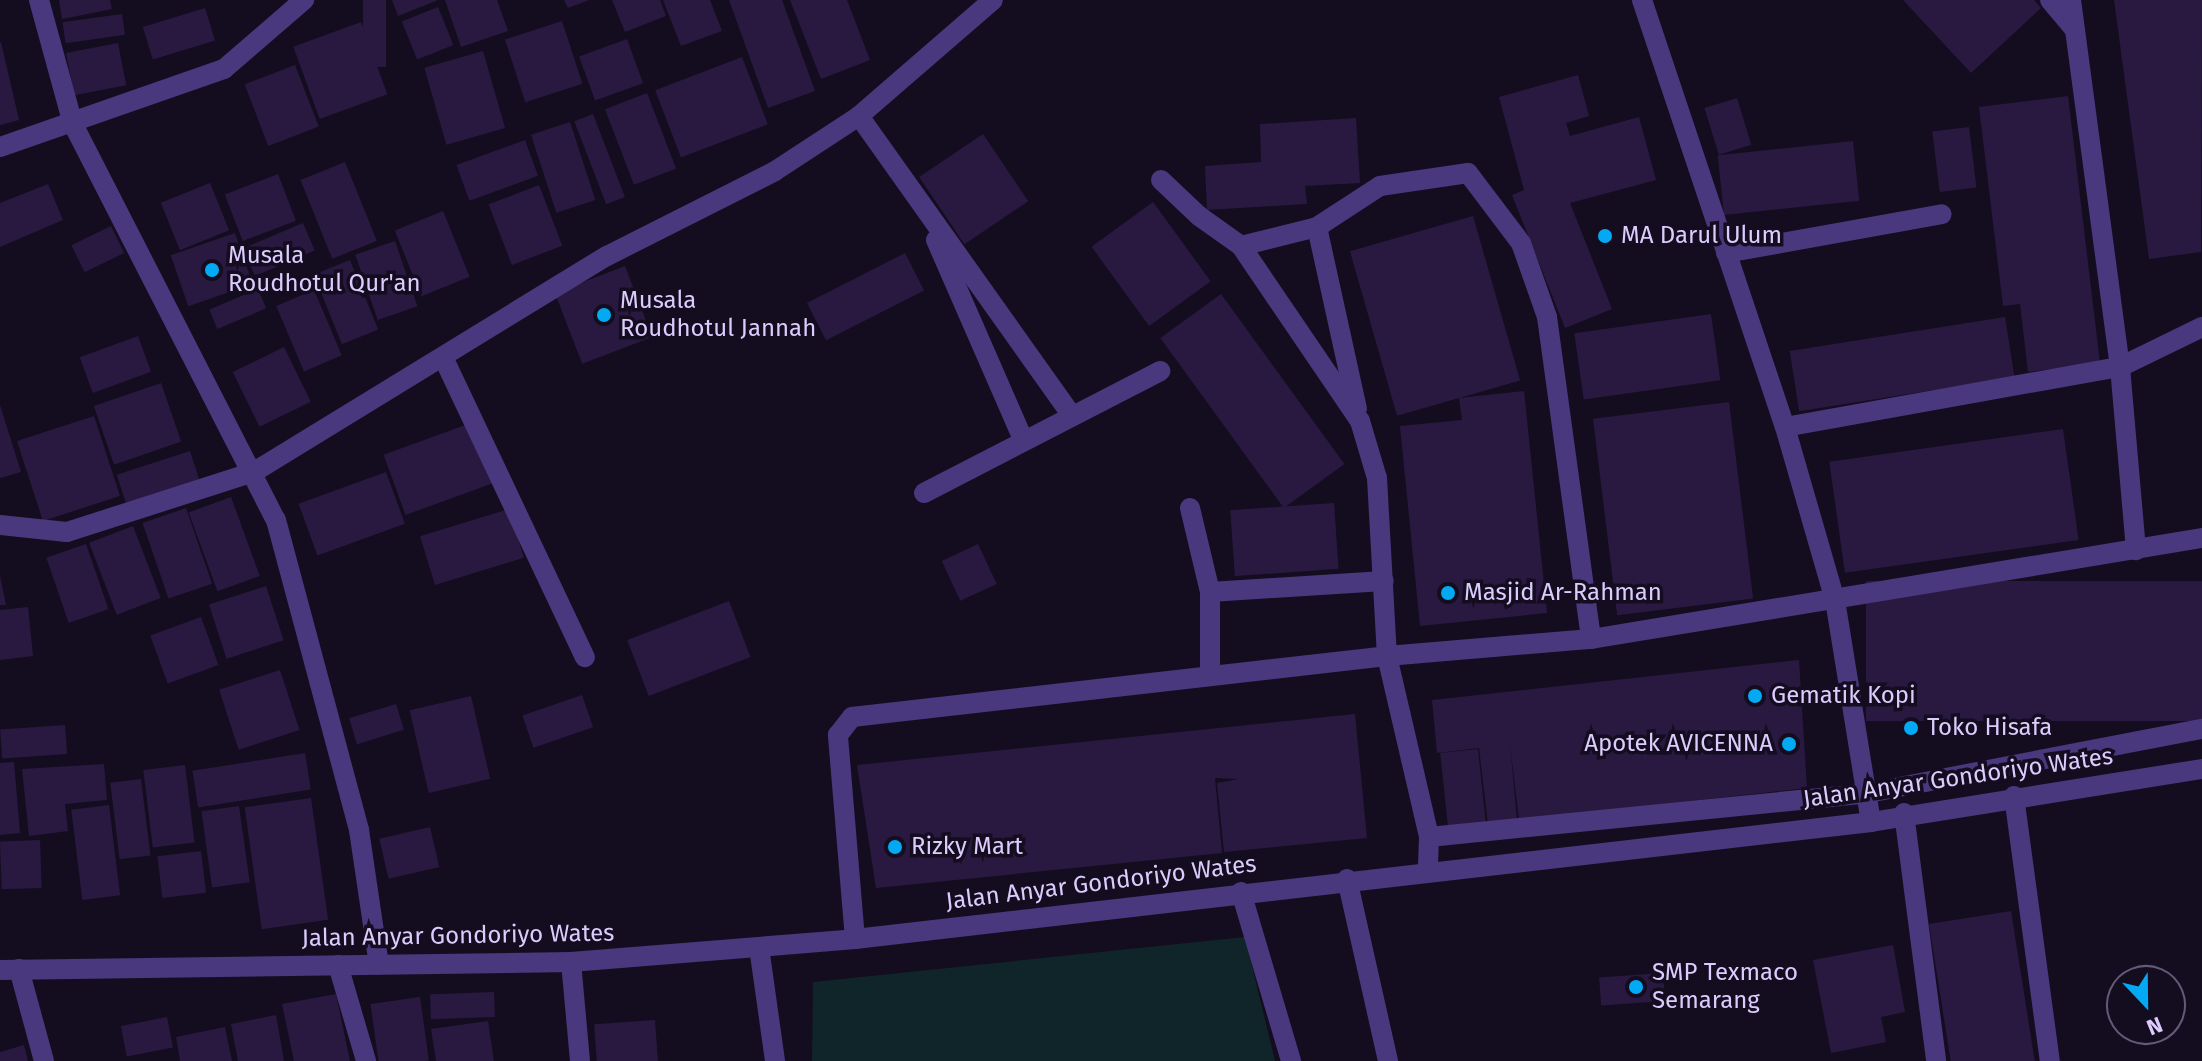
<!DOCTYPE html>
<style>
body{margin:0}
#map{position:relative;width:2202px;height:1061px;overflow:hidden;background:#140d1f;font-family:"Fira Sans",sans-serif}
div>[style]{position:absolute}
.green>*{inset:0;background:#102529}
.building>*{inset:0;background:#291940;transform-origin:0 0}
.minor>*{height:20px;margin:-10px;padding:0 10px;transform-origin:10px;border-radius:10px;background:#49387e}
.dots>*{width:22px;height:22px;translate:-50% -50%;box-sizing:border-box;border:4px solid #140d1f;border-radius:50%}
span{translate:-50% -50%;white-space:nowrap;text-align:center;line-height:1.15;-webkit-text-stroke:7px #140d1f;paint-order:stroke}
.poi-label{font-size:24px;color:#dcccfe}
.left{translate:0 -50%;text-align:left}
.right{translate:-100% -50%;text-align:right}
.street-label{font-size:24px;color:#dcccfe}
.north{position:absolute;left:2106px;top:965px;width:80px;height:80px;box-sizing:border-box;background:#140d1f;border:2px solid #645978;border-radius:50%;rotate:158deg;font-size:22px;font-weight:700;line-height:32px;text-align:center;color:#dcccfe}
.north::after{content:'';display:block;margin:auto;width:28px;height:36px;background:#03aaf3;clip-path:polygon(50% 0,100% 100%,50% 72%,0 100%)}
</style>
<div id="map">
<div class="green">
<div style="clip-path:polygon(1245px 937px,1275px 1061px,812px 1061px,813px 982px)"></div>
</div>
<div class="building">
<div style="clip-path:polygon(59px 0,110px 0,112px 9px,62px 19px)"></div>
<div style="left:363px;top:0;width:23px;height:67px"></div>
<div style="clip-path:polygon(392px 0,438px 0,398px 16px)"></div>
<div style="clip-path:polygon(445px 0,497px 0,508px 31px,461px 47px)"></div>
<div style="clip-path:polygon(564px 0,589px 0,568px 8px)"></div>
<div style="clip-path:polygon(612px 0,660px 0,666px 16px,625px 32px)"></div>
<div style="clip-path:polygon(663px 0,710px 0,722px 31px,681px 46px)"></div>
<div style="clip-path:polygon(729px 0,782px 0,815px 91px,768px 108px)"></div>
<div style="clip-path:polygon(790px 0,847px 0,870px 60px,821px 79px)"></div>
<div style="clip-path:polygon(1903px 0,2034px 0,2041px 8px,1971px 73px)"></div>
<div style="clip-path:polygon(2114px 0,2202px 0,2201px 252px,2149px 259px)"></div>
<div style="left:438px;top:7px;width:41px;height:39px;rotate:68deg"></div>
<div style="left:205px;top:8px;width:34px;height:65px;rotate:73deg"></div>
<div style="left:122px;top:14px;width:21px;height:60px;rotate:82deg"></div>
<div style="left:562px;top:21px;width:66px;height:60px;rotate:72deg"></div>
<div style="left:361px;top:22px;width:77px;height:72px;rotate:70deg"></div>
<div style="left:627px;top:39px;width:47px;height:51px;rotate:70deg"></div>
<div style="clip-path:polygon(1px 42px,19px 120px,0 125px,0 43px)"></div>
<div style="left:118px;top:43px;width:43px;height:53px;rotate:79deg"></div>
<div style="left:483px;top:51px;width:80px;height:61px;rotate:74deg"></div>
<div style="left:742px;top:57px;width:72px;height:93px;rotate:69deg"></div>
<div style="left:295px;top:65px;width:66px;height:54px;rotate:69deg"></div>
<div style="clip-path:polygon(1578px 75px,1589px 116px,1566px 123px,1570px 136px,1639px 117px,1656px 180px,1570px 203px,1612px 309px,1565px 328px,1512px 195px,1524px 190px,1499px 97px)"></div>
<div style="left:647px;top:93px;width:81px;height:45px;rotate:69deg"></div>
<div style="clip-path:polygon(2068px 96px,2100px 363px,2028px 372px,2020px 304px,2003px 306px,1979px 107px)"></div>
<div style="left:1737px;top:98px;width:49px;height:34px;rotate:73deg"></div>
<div style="left:593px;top:114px;width:89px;height:20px;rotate:69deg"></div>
<div style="clip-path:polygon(1356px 118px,1360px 183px,1305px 186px,1307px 204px,1207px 210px,1205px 166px,1261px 162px,1260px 124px)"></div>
<div style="left:570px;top:122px;width:82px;height:41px;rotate:72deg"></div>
<div style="left:1969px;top:127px;width:61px;height:37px;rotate:83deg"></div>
<div style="left:983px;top:134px;width:81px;height:77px;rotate:56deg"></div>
<div style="left:525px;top:140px;width:38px;height:73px;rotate:70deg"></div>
<div style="left:1853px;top:141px;width:60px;height:136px;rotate:84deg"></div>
<div style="left:345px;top:162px;width:85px;height:48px;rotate:68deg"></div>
<div style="left:278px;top:174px;width:50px;height:57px;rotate:69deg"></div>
<div style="left:210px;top:183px;width:51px;height:53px;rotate:68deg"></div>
<div style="clip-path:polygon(48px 184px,63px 220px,0 247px,0 203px)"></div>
<div style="left:539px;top:185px;width:65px;height:54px;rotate:69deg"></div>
<div style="left:1153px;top:202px;width:98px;height:76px;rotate:54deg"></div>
<div style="left:443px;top:211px;width:71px;height:52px;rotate:68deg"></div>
<div style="left:1473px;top:216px;width:171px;height:128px;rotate:74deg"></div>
<div style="left:303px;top:223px;width:30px;height:65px;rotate:67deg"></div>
<div style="left:111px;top:226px;width:30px;height:44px;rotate:64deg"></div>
<div style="left:235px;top:233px;width:54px;height:68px;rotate:71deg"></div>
<div style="left:395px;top:241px;width:69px;height:42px;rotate:71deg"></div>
<div style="left:905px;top:253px;width:42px;height:110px;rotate:63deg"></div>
<div style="left:350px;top:260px;width:75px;height:39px;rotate:68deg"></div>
<div style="left:625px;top:266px;width:76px;height:75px;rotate:69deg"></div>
<div style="left:258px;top:289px;width:21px;height:53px;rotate:67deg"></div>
<div style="left:314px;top:290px;width:71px;height:41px;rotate:67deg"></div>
<div style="left:1221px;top:294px;width:210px;height:75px;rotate:54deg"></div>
<div style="left:1711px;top:314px;width:67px;height:138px;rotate:82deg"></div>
<div style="left:2005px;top:317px;width:61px;height:218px;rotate:81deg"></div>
<div style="left:138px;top:336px;width:38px;height:62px;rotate:70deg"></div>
<div style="left:284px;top:347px;width:61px;height:57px;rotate:64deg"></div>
<div style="left:161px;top:383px;width:62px;height:71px;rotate:71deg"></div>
<div style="clip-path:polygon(1524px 391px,1547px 613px,1420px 626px,1400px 426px,1462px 420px,1459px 398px)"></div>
<div style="left:1729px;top:402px;width:198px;height:137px;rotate:83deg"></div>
<div style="clip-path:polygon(0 405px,21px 472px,0 478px)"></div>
<div style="left:94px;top:416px;width:84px;height:81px;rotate:72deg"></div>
<div style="left:471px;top:423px;width:64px;height:93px;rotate:70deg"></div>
<div style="left:2063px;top:429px;width:112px;height:236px;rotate:82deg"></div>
<div style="left:190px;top:451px;width:36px;height:77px;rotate:72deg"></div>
<div style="left:386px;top:472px;width:55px;height:93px;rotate:70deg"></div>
<div style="left:231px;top:497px;width:84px;height:45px;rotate:70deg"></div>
<div style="left:1334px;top:503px;width:66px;height:104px;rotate:86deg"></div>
<div style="left:186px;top:508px;width:80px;height:46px;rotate:71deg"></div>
<div style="left:509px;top:509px;width:51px;height:93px;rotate:73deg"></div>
<div style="left:133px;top:526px;width:77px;height:47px;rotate:69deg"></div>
<div style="left:86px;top:544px;width:69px;height:42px;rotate:71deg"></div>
<div style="left:978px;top:544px;width:44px;height:40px;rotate:65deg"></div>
<div style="clip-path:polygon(0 576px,6px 605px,0 605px)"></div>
<div style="left:2202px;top:581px;width:140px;height:336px;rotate:90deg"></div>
<div style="left:266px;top:586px;width:57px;height:60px;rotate:72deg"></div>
<div style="left:729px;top:601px;width:60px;height:109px;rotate:69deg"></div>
<div style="clip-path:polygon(28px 607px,33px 656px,0 660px,0 610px)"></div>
<div style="left:201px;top:617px;width:51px;height:54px;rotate:70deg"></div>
<div style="clip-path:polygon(1799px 660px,1807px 788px,1519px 820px,1510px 744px,1517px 820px,1488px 824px,1479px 748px,1437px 753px,1432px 700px)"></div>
<div style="left:280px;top:670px;width:63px;height:64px;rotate:72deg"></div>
<div style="left:582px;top:695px;width:34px;height:63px;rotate:71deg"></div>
<div style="left:471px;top:696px;width:85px;height:63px;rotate:77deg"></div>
<div style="left:396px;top:704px;width:27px;height:49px;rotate:73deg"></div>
<div style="clip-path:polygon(1355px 714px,1367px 838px,1224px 852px,1217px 783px,1239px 779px,1215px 778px,1222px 853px,876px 888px,857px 765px)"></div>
<div style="left:65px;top:725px;width:29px;height:65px;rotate:86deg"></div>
<div style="left:1478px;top:749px;width:75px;height:38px;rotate:84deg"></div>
<div style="left:305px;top:753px;width:37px;height:114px;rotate:81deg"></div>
<div style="clip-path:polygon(14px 762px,20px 833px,0 835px,0 763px)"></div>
<div style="clip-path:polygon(104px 764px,107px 800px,65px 804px,68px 831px,29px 836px,22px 769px)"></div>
<div style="left:185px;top:765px;width:78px;height:42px;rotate:83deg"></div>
<div style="left:141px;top:779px;width:77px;height:31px;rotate:83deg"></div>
<div style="left:311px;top:798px;width:123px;height:67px;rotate:82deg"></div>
<div style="left:109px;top:805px;width:91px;height:38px;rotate:83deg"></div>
<div style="left:239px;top:806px;width:77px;height:38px;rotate:82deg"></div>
<div style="left:430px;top:827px;width:41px;height:52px;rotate:77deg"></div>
<div style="left:40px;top:840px;width:48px;height:40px;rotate:88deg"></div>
<div style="left:201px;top:851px;width:42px;height:44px;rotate:83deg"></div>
<div style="left:2011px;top:911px;width:152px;height:83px;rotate:81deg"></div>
<div style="clip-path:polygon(1893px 945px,1905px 1012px,1881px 1017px,1886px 1042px,1831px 1053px,1813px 960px)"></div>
<div style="left:1663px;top:973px;width:28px;height:64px;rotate:86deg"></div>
<div style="left:494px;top:992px;width:25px;height:64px;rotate:88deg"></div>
<div style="clip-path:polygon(336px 994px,350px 1061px,294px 1061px,282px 1004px)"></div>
<div style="left:420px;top:997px;width:64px;height:50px;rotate:82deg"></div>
<div style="clip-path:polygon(276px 1015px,284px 1061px,238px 1061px,231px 1024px)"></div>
<div style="left:167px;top:1017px;width:31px;height:47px;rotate:79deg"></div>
<div style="left:655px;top:1020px;width:41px;height:61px;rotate:86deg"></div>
<div style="clip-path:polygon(488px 1021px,494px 1061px,436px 1061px,431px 1029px)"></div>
<div style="clip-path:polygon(225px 1027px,232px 1061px,180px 1061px,176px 1037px)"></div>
<div style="clip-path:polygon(24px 1045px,28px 1061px,0 1061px,0 1052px)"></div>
</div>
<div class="minor">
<div style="left:39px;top:0;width:129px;rotate:74.7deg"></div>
<div style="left:73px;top:124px;width:445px;rotate:62.9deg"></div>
<div style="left:276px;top:520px;width:321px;rotate:75deg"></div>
<div style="left:359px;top:830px;width:136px;rotate:81.6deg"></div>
<div style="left:1642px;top:0;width:450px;rotate:71.5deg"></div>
<div style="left:1785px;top:427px;width:180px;rotate:73.9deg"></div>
<div style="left:1835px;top:600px;width:225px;rotate:80.8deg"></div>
<div style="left:2050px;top:0;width:38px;rotate:50deg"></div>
<div style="left:2071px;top:0;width:370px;rotate:82.4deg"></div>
<div style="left:2120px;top:367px;width:184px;rotate:85deg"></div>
<div style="left:859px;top:116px;width:368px;rotate:54.6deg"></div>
<div style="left:0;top:147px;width:237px;rotate:-19.2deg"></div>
<div style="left:224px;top:69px;width:106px;rotate:-40.8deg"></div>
<div style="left:1161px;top:180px;width:52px;rotate:43.5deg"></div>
<div style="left:1199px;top:216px;width:52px;rotate:35.5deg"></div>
<div style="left:1241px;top:246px;width:212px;rotate:55.8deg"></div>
<div style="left:1360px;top:421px;width:59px;rotate:73.4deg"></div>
<div style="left:1377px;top:478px;width:178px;rotate:86.8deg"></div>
<div style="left:1387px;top:656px;width:186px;rotate:76.9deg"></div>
<div style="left:1429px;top:837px;width:33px;rotate:92deg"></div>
<div style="left:1317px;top:227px;width:186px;rotate:77.6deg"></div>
<div style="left:936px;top:240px;width:219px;rotate:66.4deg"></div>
<div style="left:1241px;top:246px;width:78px;rotate:-14deg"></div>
<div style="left:1317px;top:227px;width:75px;rotate:-33.1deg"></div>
<div style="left:1380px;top:186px;width:89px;rotate:-8.4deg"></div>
<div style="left:1468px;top:173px;width:88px;rotate:52.9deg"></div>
<div style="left:1521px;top:243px;width:78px;rotate:70.6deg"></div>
<div style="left:1547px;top:317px;width:325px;rotate:82.2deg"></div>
<div style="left:1726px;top:253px;width:219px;rotate:-10.2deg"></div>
<div style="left:443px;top:357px;width:332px;rotate:64.7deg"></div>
<div style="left:1785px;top:427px;width:340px;rotate:-10.2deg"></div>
<div style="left:2120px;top:367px;width:91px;rotate:-26deg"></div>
<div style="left:924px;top:493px;width:266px;rotate:-27.3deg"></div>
<div style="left:1190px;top:508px;width:86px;rotate:76.6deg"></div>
<div style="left:1210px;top:592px;width:84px;rotate:90deg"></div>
<div style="left:0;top:525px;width:67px;rotate:6deg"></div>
<div style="left:67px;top:532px;width:196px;rotate:-17.8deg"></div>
<div style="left:254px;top:472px;width:414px;rotate:-31.5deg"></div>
<div style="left:607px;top:256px;width:188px;rotate:-26.8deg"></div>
<div style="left:775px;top:171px;width:100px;rotate:-33.2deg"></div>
<div style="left:859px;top:116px;width:177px;rotate:-40.9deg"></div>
<div style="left:1210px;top:592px;width:174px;rotate:-3.6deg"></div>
<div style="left:2014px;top:796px;width:267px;rotate:82.3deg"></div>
<div style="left:1904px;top:813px;width:250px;rotate:82.6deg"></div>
<div style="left:1429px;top:837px;width:436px;rotate:-5.7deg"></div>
<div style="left:1863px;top:794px;width:345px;rotate:-10.9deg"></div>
<div style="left:1347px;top:879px;width:187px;rotate:77.3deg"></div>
<div style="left:1241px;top:892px;width:176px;rotate:73.5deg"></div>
<div style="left:855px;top:939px;width:205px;rotate:-94.8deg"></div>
<div style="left:838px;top:735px;width:23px;rotate:-52deg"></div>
<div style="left:852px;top:717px;width:538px;rotate:-6.5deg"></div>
<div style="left:1387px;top:656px;width:205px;rotate:-4.8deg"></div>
<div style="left:1591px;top:639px;width:619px;rotate:-9.39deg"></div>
<div style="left:759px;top:947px;width:115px;rotate:82deg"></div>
<div style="left:571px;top:962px;width:99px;rotate:84.8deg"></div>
<div style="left:338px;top:965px;width:100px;rotate:73.7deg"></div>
<div style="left:19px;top:969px;width:95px;rotate:74.8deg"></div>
<div style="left:0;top:970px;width:571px;rotate:-0.8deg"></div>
<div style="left:571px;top:962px;width:285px;rotate:-4.6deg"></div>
<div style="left:855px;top:939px;width:1023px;rotate:-6.57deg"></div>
<div style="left:1871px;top:822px;width:335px;rotate:-9.1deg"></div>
</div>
<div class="dots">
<div style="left:1605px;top:236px;background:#03aaf3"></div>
<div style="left:212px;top:270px;background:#03aaf3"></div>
<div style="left:604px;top:315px;background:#03aaf3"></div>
<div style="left:1448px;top:593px;background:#03aaf3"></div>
<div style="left:1755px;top:696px;background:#03aaf3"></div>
<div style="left:1911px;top:728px;background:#03aaf3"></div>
<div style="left:1789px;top:744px;background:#03aaf3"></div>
<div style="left:895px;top:847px;background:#03aaf3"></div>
<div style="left:1636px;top:987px;background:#03aaf3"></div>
</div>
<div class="poi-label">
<span class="left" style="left:1621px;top:236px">MA Darul Ulum</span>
<span class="left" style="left:228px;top:270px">Musala<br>Roudhotul Qur'an</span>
<span class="left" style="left:620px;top:315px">Musala<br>Roudhotul Jannah</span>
<span class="left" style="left:1464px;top:593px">Masjid Ar-Rahman</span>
<span class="left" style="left:1771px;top:696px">Gematik Kopi</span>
<span class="left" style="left:1927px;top:728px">Toko Hisafa</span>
<span class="right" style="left:1773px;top:744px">Apotek AVICENNA</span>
<span class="left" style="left:911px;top:847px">Rizky Mart</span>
<span class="left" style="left:1652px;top:987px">SMP Texmaco<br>Semarang</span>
</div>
<div class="street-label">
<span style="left:1958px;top:778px;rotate:-8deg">Jalan Anyar Gondoriyo Wates</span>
<span style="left:1101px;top:883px;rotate:-7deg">Jalan Anyar Gondoriyo Wates</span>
<span style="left:458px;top:936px;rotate:-1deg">Jalan Anyar Gondoriyo Wates</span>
</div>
<div class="north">N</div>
</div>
